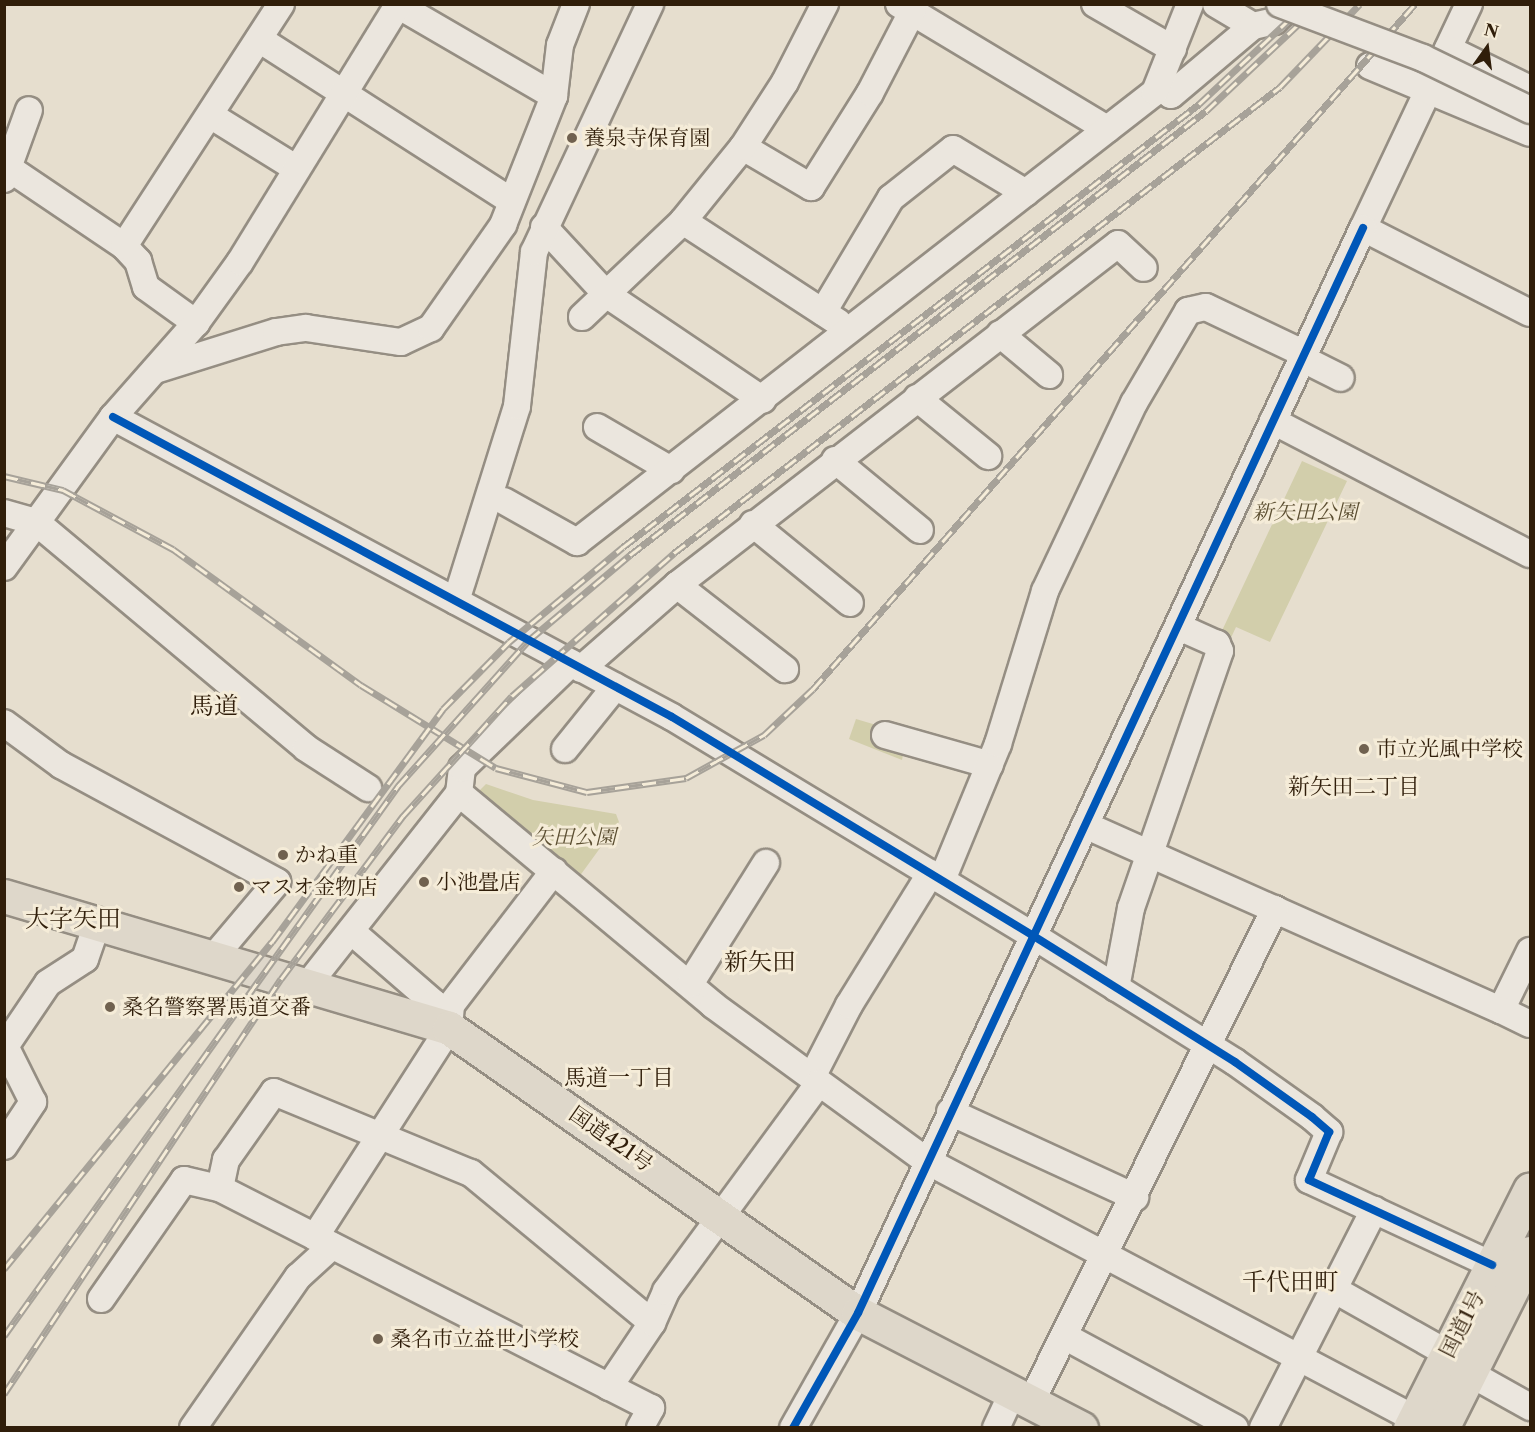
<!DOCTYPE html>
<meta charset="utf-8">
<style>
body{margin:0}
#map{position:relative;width:1535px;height:1432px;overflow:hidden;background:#e6dece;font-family:"Libre Caslon Text","Noto Serif JP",serif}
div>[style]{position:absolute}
.green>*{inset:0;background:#d2ceab}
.roads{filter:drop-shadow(2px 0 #958e83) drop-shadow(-2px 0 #958e83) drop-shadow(0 2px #958e83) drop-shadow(0 -2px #958e83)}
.minor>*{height:26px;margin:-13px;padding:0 13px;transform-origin:13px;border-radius:13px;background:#ebe6de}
.highway>*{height:33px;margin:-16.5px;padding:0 16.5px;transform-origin:16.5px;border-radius:16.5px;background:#ded7ca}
.rail>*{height:7px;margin-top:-3.5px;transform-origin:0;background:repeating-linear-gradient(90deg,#f5ecd8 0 14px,#a7a299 0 28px);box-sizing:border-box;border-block:2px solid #a7a299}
.bridges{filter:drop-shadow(2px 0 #958e83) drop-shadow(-2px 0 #958e83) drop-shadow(0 2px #958e83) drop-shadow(0 -2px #958e83)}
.minor-bridge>*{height:26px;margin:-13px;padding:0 13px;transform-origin:13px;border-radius:13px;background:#ebe6de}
.cycleway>*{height:8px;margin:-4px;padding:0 4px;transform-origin:4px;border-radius:4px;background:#0057b8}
.dots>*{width:16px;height:16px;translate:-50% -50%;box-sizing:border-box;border:3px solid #f5ecd8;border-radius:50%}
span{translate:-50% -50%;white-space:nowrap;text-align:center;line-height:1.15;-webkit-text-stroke:6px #f5ecd8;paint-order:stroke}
.poi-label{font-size:21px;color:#301e0a}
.left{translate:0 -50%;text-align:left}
.park-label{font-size:21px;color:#5c4f32;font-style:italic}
.street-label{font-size:21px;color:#301e0a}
.neighbourhood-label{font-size:22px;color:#301e0a}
.quarter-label{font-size:24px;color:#301e0a}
.frame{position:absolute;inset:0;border:6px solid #301e0a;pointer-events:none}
.north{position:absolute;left:1457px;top:18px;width:60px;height:60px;-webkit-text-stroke:4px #f5ecd8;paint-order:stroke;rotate:14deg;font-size:16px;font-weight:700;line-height:24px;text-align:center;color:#301e0a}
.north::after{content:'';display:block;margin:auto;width:21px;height:27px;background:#301e0a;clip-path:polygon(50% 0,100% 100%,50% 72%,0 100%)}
</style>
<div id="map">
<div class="green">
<div style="clip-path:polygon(1302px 461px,1347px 481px,1270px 642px,1236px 627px,1229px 642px,1219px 637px)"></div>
<div style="clip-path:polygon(856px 719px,883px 727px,904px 750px,902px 760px,849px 739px)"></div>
<div style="clip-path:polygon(486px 784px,533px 800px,616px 814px,619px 822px,579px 877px,478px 792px)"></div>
</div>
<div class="roads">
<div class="minor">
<div style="left:396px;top:4px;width:183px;rotate:30.2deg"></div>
<div style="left:899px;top:4px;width:243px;rotate:31deg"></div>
<div style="left:1095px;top:4px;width:90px;rotate:30deg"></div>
<div style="left:1216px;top:4px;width:43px;rotate:30.7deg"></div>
<div style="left:1469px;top:4px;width:248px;rotate:115.3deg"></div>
<div style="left:1363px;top:228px;width:187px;rotate:27deg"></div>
<div style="left:259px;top:39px;width:300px;rotate:32.7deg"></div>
<div style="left:1448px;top:49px;width:91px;rotate:26deg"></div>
<div style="left:1370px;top:66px;width:173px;rotate:22.7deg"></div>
<div style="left:1159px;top:84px;width:16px;rotate:43deg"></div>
<div style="left:1171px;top:95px;width:107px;rotate:-40.1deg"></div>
<div style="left:1253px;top:26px;width:22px;rotate:-13deg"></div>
<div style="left:1274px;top:21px;width:25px;rotate:-43deg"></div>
<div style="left:210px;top:115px;width:102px;rotate:31.8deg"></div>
<div style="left:743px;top:147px;width:79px;rotate:30.5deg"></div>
<div style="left:811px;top:187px;width:111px;rotate:-57.9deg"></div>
<div style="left:870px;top:93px;width:91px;rotate:-62.6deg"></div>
<div style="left:10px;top:169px;width:138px;rotate:34deg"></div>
<div style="left:124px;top:246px;width:21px;rotate:47deg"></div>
<div style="left:138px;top:261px;width:27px;rotate:73deg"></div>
<div style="left:146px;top:287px;width:62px;rotate:35.8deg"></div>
<div style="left:4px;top:179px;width:73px;rotate:-70.1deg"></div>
<div style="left:683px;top:221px;width:185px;rotate:33.1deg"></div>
<div style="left:544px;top:227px;width:91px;rotate:47.2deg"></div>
<div style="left:606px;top:294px;width:189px;rotate:34deg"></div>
<div style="left:124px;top:246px;width:288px;rotate:-57deg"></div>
<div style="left:823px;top:312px;width:133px;rotate:-59.2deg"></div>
<div style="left:891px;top:198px;width:79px;rotate:-38.3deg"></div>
<div style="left:953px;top:149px;width:85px;rotate:31.1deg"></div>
<div style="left:582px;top:317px;width:139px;rotate:-43.5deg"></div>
<div style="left:683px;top:221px;width:95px;rotate:-51deg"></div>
<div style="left:743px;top:147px;width:77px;rotate:-57.1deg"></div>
<div style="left:785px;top:82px;width:88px;rotate:-62.9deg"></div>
<div style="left:1000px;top:334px;width:64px;rotate:39.9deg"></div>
<div style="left:1303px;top:359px;width:42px;rotate:26.6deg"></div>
<div style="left:155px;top:370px;width:127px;rotate:-17.4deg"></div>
<div style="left:276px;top:332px;width:30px;rotate:-8deg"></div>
<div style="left:306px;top:328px;width:96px;rotate:8.4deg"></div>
<div style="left:401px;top:342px;width:33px;rotate:-25deg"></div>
<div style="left:431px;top:328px;width:126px;rotate:-55deg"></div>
<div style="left:503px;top:225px;width:139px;rotate:-68.4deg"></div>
<div style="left:554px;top:96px;width:51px;rotate:-83.3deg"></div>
<div style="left:560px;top:45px;width:44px;rotate:-68.7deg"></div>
<div style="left:917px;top:398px;width:92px;rotate:39.2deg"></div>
<div style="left:113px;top:417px;width:634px;rotate:28.22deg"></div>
<div style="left:672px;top:717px;width:421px;rotate:31.2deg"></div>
<div style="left:1032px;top:935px;width:239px;rotate:32deg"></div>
<div style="left:1235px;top:1062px;width:95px;rotate:35.5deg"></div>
<div style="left:1312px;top:1117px;width:23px;rotate:41deg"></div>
<div style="left:1329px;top:1132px;width:52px;rotate:112.6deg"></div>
<div style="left:1309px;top:1180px;width:202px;rotate:24.9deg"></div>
<div style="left:1273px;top:421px;width:289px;rotate:27.4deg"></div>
<div style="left:597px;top:427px;width:86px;rotate:30.2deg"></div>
<div style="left:835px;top:460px;width:110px;rotate:39.5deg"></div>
<div style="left:504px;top:501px;width:84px;rotate:29.3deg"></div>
<div style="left:577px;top:542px;width:733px;rotate:-37.9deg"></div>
<div style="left:1155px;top:92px;width:95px;rotate:-68.3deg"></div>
<div style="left:4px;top:513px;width:33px;rotate:16deg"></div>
<div style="left:36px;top:522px;width:352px;rotate:39.9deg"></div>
<div style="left:306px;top:748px;width:74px;rotate:32.8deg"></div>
<div style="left:753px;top:524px;width:125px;rotate:39.2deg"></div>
<div style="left:4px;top:567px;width:185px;rotate:-54deg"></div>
<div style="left:113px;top:417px;width:125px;rotate:-48.6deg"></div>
<div style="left:196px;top:323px;width:75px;rotate:-54.2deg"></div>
<div style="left:240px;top:262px;width:303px;rotate:-58.4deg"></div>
<div style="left:677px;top:585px;width:557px;rotate:-37.71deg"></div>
<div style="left:1118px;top:244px;width:35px;rotate:43deg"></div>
<div style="left:456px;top:601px;width:204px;rotate:-72.6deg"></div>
<div style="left:517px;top:406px;width:155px;rotate:-83.7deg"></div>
<div style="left:534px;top:252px;width:274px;rotate:-64.9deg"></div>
<div style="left:581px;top:669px;width:128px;rotate:-41.2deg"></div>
<div style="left:677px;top:585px;width:137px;rotate:37.9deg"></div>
<div style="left:4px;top:723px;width:71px;rotate:36.4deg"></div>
<div style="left:61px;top:765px;width:246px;rotate:28.4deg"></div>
<div style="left:277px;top:882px;width:99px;rotate:130.1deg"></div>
<div style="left:885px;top:735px;width:109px;rotate:15.9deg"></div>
<div style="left:565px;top:749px;width:80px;rotate:-51.1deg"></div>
<div style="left:459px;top:793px;width:331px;rotate:39.8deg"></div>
<div style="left:713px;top:1005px;width:265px;rotate:36.1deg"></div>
<div style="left:927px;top:1161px;width:552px;rotate:27.86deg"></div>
<div style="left:1085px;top:825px;width:455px;rotate:24deg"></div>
<div style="left:1501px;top:1010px;width:66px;rotate:-63.8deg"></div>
<div style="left:942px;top:880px;width:147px;rotate:-67.6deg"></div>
<div style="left:998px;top:744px;width:160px;rotate:-72.9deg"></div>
<div style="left:1045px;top:591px;width:208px;rotate:-64.7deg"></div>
<div style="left:1134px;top:403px;width:107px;rotate:-59.6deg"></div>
<div style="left:1188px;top:311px;width:18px;rotate:-13deg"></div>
<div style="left:1206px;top:307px;width:110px;rotate:25.4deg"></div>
<div style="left:351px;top:931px;width:110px;rotate:40.9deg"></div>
<div style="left:434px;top:1003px;width:23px;rotate:77deg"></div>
<div style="left:690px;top:984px;width:143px;rotate:-57.9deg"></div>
<div style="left:306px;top:987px;width:247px;rotate:-51.7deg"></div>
<div style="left:459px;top:793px;width:25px;rotate:-83deg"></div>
<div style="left:462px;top:768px;width:151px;rotate:-43.9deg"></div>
<div style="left:1116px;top:988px;width:81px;rotate:-79.4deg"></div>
<div style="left:1131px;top:908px;width:272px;rotate:-70.9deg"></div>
<div style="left:1220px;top:651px;width:8px;rotate:-113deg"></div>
<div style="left:1217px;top:644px;width:42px;rotate:-155.9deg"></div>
<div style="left:1501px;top:1010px;width:32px;rotate:26deg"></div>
<div style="left:4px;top:1048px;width:78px;rotate:-55.9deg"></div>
<div style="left:48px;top:983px;width:44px;rotate:-33deg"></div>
<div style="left:85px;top:959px;width:36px;rotate:-71deg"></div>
<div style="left:812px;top:1077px;width:81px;rotate:-62.8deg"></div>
<div style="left:849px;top:1005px;width:155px;rotate:-58.2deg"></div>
<div style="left:950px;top:1112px;width:204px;rotate:24.7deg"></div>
<div style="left:4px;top:1146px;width:53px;rotate:-56.6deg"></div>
<div style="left:33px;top:1102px;width:60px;rotate:-116.6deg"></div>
<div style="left:315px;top:1237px;width:248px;rotate:-57.3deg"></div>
<div style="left:449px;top:1028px;width:23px;rotate:-85deg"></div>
<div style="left:451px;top:1005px;width:169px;rotate:-52.5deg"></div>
<div style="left:1335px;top:1290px;width:129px;rotate:29.4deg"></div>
<div style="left:101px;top:1299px;width:145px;rotate:-55.1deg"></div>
<div style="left:184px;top:1180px;width:37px;rotate:13deg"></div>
<div style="left:1064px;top:1336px;width:194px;rotate:28.3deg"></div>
<div style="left:1471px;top:1374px;width:68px;rotate:29.2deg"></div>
<div style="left:609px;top:1387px;width:77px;rotate:-56.1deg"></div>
<div style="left:652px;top:1323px;width:35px;rotate:-66deg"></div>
<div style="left:666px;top:1291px;width:258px;rotate:-53.7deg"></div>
<div style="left:1031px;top:1402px;width:550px;rotate:-63.67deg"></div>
<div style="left:193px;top:1428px;width:184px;rotate:-55.2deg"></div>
<div style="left:298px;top:1277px;width:46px;rotate:-42.4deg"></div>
<div style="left:640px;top:1428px;width:23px;rotate:-61deg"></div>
<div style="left:651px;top:1408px;width:484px;rotate:-153deg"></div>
<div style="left:220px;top:1188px;width:29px;rotate:-78deg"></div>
<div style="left:226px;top:1160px;width:83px;rotate:-54.8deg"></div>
<div style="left:274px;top:1092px;width:213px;rotate:22.4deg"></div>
<div style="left:471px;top:1173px;width:235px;rotate:39.6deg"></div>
<div style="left:793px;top:1428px;width:132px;rotate:-60.5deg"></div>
<div style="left:858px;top:1313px;width:1197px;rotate:-65.04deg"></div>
<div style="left:996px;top:1428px;width:40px;rotate:-65deg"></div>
<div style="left:1263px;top:1428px;width:245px;rotate:-63deg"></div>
</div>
<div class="highway">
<div style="left:4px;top:896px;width:464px;rotate:16.5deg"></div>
<div style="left:449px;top:1028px;width:499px;rotate:34.9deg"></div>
<div style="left:858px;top:1313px;width:251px;rotate:27.3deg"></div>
<div style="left:1410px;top:1428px;width:267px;rotate:-63.3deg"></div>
<div style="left:1442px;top:1428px;width:196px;rotate:-63.3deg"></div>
</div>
</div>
<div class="rail">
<div style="left:4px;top:476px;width:61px;rotate:13.3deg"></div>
<div style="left:63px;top:490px;width:125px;rotate:28.2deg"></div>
<div style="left:173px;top:549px;width:232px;rotate:35.9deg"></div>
<div style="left:361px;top:685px;width:158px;rotate:31.6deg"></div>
<div style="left:496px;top:768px;width:94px;rotate:14.8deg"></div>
<div style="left:587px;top:792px;width:100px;rotate:-8deg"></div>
<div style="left:686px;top:778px;width:89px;rotate:-28.9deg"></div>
<div style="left:764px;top:735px;width:67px;rotate:-43.2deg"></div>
<div style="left:813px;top:689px;width:912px;rotate:-48.69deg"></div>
<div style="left:4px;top:1269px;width:423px;rotate:-50.7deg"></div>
<div style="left:272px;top:942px;width:289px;rotate:-53.7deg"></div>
<div style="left:443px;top:709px;width:94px;rotate:-45.4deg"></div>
<div style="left:509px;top:642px;width:148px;rotate:-39.8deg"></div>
<div style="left:623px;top:547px;width:727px;rotate:-37.56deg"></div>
<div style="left:1199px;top:104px;width:146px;rotate:-43.1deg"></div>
<div style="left:4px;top:1336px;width:677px;rotate:-54.38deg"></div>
<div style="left:398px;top:786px;width:196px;rotate:-48.1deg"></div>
<div style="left:529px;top:640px;width:132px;rotate:-40.1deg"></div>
<div style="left:630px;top:555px;width:727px;rotate:-37.63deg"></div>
<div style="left:1206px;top:111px;width:156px;rotate:-43.2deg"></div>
<div style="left:4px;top:1394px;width:499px;rotate:-56.3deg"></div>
<div style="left:281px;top:979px;width:204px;rotate:-53.2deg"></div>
<div style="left:403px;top:816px;width:162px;rotate:-47.8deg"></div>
<div style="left:512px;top:696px;width:216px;rotate:-41.4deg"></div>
<div style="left:674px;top:553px;width:764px;rotate:-37.56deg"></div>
<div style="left:1280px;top:87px;width:115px;rotate:-46.1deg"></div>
</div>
<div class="bridges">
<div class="minor-bridge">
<div style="left:1280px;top:4px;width:153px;rotate:20.7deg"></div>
<div style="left:1423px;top:58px;width:119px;rotate:25.9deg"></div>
</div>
</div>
<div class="cycleway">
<div style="left:113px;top:417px;width:634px;rotate:28.22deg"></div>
<div style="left:672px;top:717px;width:421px;rotate:31.2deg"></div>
<div style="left:1032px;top:935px;width:239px;rotate:32deg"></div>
<div style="left:1235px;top:1062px;width:95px;rotate:35.5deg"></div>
<div style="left:1312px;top:1117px;width:23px;rotate:41deg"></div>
<div style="left:1329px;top:1132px;width:52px;rotate:112.6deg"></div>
<div style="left:1309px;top:1180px;width:202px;rotate:24.9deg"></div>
<div style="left:793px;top:1428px;width:132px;rotate:-60.5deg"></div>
<div style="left:858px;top:1313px;width:1197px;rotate:-65.04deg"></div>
</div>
<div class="dots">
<div style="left:572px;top:138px;background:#70614f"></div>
<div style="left:1364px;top:749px;background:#70614f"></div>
<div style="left:283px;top:855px;background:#70614f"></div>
<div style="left:424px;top:882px;background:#70614f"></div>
<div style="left:239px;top:887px;background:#70614f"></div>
<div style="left:110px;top:1007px;background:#70614f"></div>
<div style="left:378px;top:1339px;background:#70614f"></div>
</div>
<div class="poi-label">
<span class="left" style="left:584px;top:138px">養泉寺保育園</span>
<span class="left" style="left:1376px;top:749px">市立光風中学校</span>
<span class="left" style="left:295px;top:855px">かね重</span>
<span class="left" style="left:436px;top:882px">小池畳店</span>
<span class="left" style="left:251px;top:887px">マスオ金物店</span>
<span class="left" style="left:122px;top:1007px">桑名警察署馬道交番</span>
<span class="left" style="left:390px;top:1339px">桑名市立益世小学校</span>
</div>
<div class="park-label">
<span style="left:1305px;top:512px">新矢田公園</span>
<span style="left:574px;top:837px">矢田公園</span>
</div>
<div class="street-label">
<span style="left:611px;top:1139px;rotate:35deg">国道421号</span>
<span style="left:1462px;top:1324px;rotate:-63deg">国道1号</span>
</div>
<div class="neighbourhood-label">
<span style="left:1354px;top:787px">新矢田二丁目</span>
<span style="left:619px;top:1078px">馬道一丁目</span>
</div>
<div class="quarter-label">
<span style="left:214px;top:706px">馬道</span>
<span style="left:73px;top:919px">大字矢田</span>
<span style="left:760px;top:962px">新矢田</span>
<span style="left:1290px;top:1282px">千代田町</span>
</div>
<div class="frame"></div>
<div class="north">N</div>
</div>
